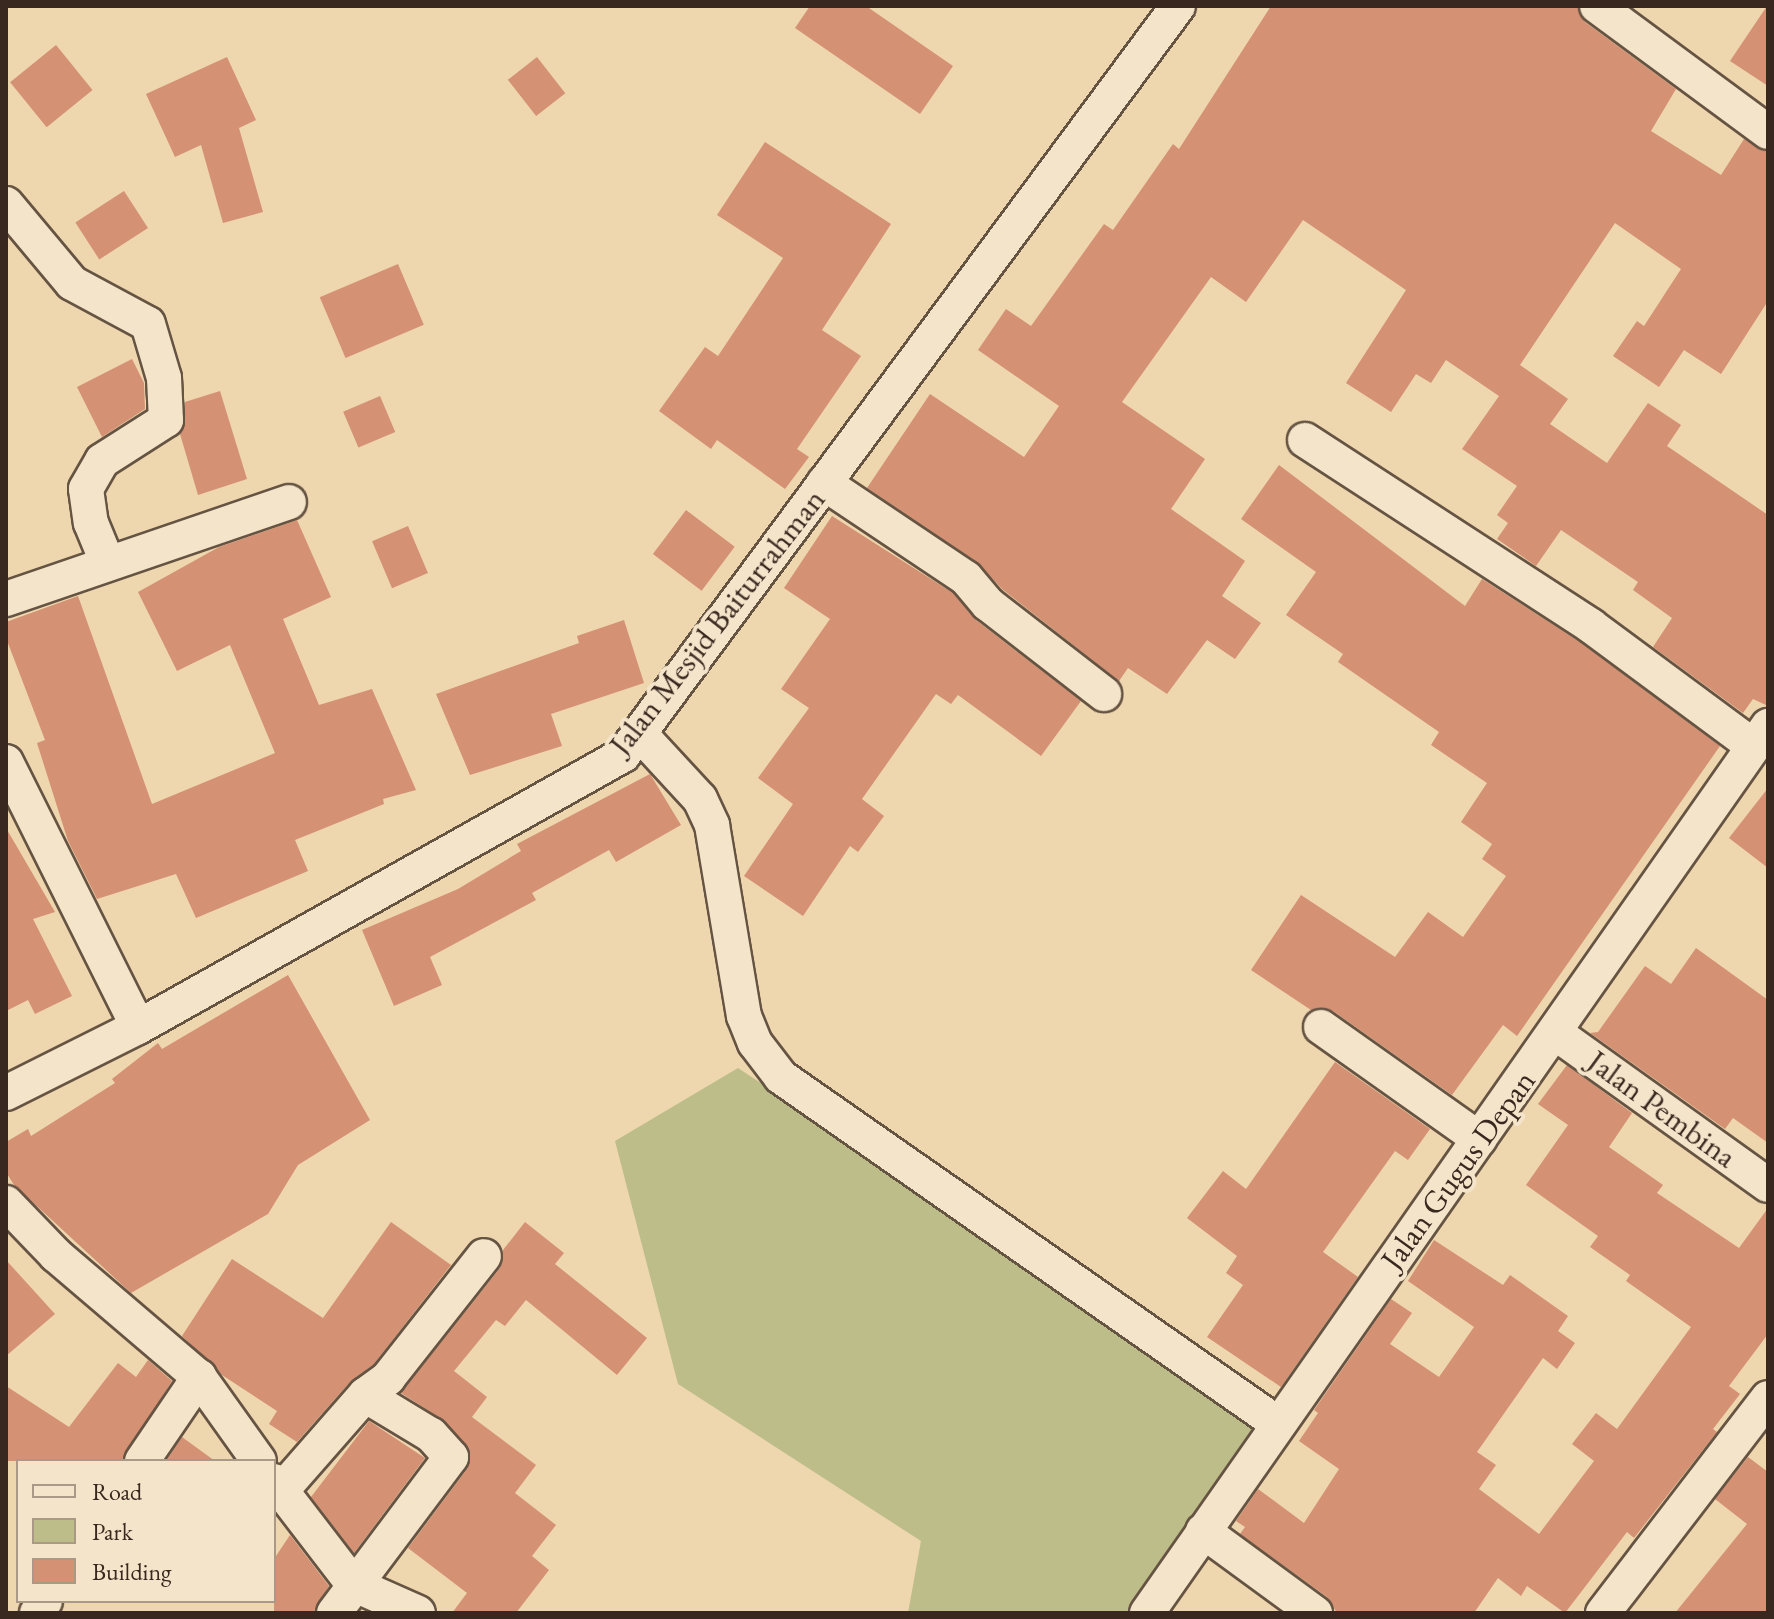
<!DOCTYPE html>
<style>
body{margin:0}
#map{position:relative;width:1774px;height:1619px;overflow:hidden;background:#eed6ae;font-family:"EB Garamond",serif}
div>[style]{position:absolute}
.green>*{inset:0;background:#bcbd88}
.building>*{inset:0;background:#d49174;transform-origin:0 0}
.roads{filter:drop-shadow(2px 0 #665443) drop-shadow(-2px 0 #665443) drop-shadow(0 2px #665443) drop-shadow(0 -2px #665443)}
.minor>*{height:34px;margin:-17px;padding:0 17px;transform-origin:17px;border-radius:17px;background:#f4e4ca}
span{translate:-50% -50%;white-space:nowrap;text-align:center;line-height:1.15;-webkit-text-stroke:8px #f4e4ca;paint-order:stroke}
.street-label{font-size:32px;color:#39281f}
.frame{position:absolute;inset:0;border:8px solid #39281f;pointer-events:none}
.legend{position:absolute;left:16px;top:1459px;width:260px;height:144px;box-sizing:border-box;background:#f4e4ca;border:2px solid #a99986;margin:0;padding:10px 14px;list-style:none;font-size:24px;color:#39281f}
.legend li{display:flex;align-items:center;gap:16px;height:40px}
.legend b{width:40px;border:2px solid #a99986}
</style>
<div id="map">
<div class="green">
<div style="clip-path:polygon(738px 1068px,1265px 1419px,1133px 1613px,908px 1613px,921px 1541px,678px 1384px,615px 1141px)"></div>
</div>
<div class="building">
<div style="clip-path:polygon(810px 6px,866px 6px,953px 66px,920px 114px,795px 28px)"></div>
<div style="clip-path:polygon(1271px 6px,1577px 6px,1585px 22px,1676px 89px,1651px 131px,1721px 175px,1744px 139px,1768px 152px,1768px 301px,1721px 374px,1684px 350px,1659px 387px,1613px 356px,1637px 321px,1644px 326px,1681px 269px,1615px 223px,1520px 365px,1568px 399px,1550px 424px,1607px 463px,1648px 403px,1681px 425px,1667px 446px,1768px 515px,1768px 706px,1753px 699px,1743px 713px,1653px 647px,1672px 618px,1633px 590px,1638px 582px,1561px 530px,1536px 566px,1497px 539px,1508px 523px,1497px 515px,1517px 486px,1462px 449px,1499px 396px,1446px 360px,1431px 383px,1416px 374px,1391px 412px,1346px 383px,1406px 290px,1303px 220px,1246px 302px,1211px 277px,1122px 402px,1205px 459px,1171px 509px,1245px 561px,1222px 596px,1261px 623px,1235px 659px,1207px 640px,1167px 694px,1128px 668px,1119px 681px,1002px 589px,977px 562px,867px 488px,930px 394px,1024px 457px,1059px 406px,978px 350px,1006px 309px,1031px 326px,1104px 224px,1113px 230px,1173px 144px,1179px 149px)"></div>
<div style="clip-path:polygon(1767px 6px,1768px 6px,1768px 86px,1730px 61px)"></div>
<div style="left:56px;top:45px;width:58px;height:59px;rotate:51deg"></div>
<div style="clip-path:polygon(227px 57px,256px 120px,239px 128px,263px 212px,223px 223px,201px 145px,175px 157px,146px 94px)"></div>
<div style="left:537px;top:57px;width:46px;height:37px;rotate:52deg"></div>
<div style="clip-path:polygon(765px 142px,891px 224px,822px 330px,861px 356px,797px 449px,809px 457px,785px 489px,717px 440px,711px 449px,659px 411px,705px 347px,718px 356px,783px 258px,717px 215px)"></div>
<div style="left:124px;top:191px;width:44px;height:58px;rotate:57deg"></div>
<div style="left:398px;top:264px;width:66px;height:85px;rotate:67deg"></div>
<div style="clip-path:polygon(132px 359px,144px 383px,145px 409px,102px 437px,77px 387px)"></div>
<div style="clip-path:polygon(220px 391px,247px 479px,198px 495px,180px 434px,185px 402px)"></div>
<div style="left:380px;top:396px;width:39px;height:40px;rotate:67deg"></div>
<div style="clip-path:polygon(1279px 465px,1465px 606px,1482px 579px,1580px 642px,1720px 746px,1517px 1036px,1503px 1025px,1452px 1095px,1333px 1011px,1311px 1010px,1251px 970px,1301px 895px,1395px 957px,1428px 912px,1463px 937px,1506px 876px,1482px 859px,1492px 844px,1461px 822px,1487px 783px,1431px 745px,1439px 732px,1338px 662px,1343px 654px,1286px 615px,1316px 572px,1241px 519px)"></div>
<div style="left:686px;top:510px;width:61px;height:55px;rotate:37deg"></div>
<div style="clip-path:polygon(832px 516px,953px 593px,976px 620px,1081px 701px,1041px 756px,958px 695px,951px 704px,936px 694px,862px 799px,884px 816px,858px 852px,850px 846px,803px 916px,744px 876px,793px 804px,758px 778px,809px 708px,781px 689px,830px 619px,784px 588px)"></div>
<div style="clip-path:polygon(297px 520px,331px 597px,283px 619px,319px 705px,372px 689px,416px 790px,383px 799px,384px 804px,295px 840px,308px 871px,196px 918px,176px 874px,97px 899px,68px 841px,37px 743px,45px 740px,6px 638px,6px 622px,78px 596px,152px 804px,275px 753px,230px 645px,177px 671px,138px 592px,219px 547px)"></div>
<div style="left:408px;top:526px;width:51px;height:39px;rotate:67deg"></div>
<div style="clip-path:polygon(624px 620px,644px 683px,551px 714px,562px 746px,470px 775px,436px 694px,579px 643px,577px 636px)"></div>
<div style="clip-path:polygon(650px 774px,681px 825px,616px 862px,609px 850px,532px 893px,536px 900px,430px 957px,442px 985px,394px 1006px,362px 930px,458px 889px,521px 851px,517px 844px)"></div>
<div style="clip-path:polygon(1768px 788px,1768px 868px,1729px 838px)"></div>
<div style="clip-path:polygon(6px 828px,55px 912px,33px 919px,72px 996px,35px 1014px,28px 1000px,6px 1011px)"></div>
<div style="clip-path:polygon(1696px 948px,1768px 1000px,1768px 1143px,1733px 1118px,1725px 1129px,1590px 1033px,1598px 1032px,1645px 966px,1671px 984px)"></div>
<div style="clip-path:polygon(288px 975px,370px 1120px,298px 1165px,268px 1214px,131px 1293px,14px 1185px,6px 1172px,6px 1142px,28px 1129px,31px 1136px,115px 1083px,112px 1079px,158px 1043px,162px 1049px)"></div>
<div style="clip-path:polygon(1335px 1062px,1430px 1129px,1408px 1160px,1395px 1151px,1323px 1252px,1358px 1277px,1281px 1387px,1207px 1337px,1243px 1285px,1226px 1273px,1237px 1256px,1187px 1218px,1223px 1171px,1246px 1189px)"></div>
<div style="clip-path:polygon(1567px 1065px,1632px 1113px,1609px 1147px,1663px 1185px,1657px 1193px,1739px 1248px,1768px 1208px,1768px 1334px,1729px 1386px,1740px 1394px,1713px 1429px,1717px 1432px,1634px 1538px,1627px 1532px,1565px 1613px,1527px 1586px,1521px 1596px,1498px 1578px,1474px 1613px,1337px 1613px,1327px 1597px,1240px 1534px,1245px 1527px,1236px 1521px,1258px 1489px,1304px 1523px,1339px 1469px,1299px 1441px,1318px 1413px,1314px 1410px,1391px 1299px,1412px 1313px,1390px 1344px,1439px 1377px,1474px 1327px,1408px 1281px,1434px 1240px,1503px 1285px,1510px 1275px,1568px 1316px,1558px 1331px,1575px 1343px,1557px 1369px,1543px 1358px,1477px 1452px,1496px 1465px,1479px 1489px,1539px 1534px,1594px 1461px,1572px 1444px,1596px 1413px,1617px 1429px,1691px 1327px,1626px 1281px,1630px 1275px,1590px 1247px,1598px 1236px,1526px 1185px,1568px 1125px,1538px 1104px)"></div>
<div style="clip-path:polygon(391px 1222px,451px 1265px,374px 1364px,350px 1382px,297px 1442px,269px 1424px,277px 1411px,222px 1375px,182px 1336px,232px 1259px,323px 1318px)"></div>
<div style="clip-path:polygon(525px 1222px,564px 1253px,555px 1264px,647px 1338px,617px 1375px,526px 1300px,505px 1326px,496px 1320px,454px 1371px,487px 1397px,472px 1417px,536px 1465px,515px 1493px,556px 1525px,532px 1556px,549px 1570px,516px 1613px,452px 1613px,467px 1593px,408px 1548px,467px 1469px,470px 1452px,445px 1421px,401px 1393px,500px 1268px,503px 1250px)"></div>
<div style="clip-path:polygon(6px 1260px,55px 1314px,6px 1356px)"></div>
<div style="clip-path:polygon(148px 1360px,172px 1381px,122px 1461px,6px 1461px,6px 1386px,69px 1427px,118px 1363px,136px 1377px)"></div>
<div style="clip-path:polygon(369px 1421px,425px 1458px,354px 1553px,311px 1497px)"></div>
<div style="clip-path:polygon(182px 1437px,215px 1461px,166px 1461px)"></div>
<div style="clip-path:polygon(1748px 1457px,1768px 1472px,1768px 1613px,1675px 1613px,1747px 1524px,1715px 1499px)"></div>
<div style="clip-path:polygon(290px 1535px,329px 1586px,314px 1613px,274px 1613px,274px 1559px)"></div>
</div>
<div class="roads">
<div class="minor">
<div style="left:1597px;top:6px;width:212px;rotate:36.4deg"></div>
<div style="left:6px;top:204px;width:103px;rotate:50.1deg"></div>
<div style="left:72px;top:283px;width:86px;rotate:28.3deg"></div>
<div style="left:148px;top:324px;width:56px;rotate:73.5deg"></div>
<div style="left:164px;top:378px;width:42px;rotate:87.3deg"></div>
<div style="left:166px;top:420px;width:76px;rotate:147.4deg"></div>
<div style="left:102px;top:461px;width:32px;rotate:120deg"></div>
<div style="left:86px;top:489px;width:34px;rotate:82deg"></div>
<div style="left:91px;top:523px;width:44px;rotate:67.5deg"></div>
<div style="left:1305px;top:440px;width:341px;rotate:33deg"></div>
<div style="left:1591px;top:626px;width:202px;rotate:36.5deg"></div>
<div style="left:824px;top:483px;width:171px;rotate:33.8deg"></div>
<div style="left:966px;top:578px;width:34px;rotate:50deg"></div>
<div style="left:988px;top:604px;width:147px;rotate:37.8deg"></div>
<div style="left:6px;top:599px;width:299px;rotate:-18.9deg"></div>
<div style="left:639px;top:733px;width:90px;rotate:47.3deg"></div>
<div style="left:700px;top:799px;width:29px;rotate:65deg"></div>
<div style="left:712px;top:825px;width:194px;rotate:80.5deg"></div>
<div style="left:744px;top:1016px;width:29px;rotate:68deg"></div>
<div style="left:755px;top:1043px;width:43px;rotate:52.6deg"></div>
<div style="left:781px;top:1077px;width:605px;rotate:34.9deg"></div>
<div style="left:6px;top:762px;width:296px;rotate:63.5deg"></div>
<div style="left:1321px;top:1027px;width:194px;rotate:35.3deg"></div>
<div style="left:1557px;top:1034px;width:259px;rotate:35.6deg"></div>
<div style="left:6px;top:1093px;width:148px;rotate:-26.6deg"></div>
<div style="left:138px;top:1027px;width:556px;rotate:-29.28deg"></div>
<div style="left:623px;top:755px;width:932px;rotate:-53.46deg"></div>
<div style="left:6px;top:1203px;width:72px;rotate:46.1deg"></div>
<div style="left:56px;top:1255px;width:188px;rotate:40.5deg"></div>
<div style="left:199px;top:1377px;width:103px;rotate:54.5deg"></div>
<div style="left:142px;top:1461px;width:102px;rotate:-55.8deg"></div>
<div style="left:274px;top:1481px;width:130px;rotate:52.5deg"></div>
<div style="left:353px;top:1584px;width:71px;rotate:24deg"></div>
<div style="left:281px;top:1491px;width:128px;rotate:-48.8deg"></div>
<div style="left:365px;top:1395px;width:29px;rotate:-36deg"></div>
<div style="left:388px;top:1378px;width:155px;rotate:-51.8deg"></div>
<div style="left:1203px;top:1531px;width:139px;rotate:36.2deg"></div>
<div style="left:37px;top:1613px;width:14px;rotate:-56deg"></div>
<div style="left:334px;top:1613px;width:195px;rotate:-53.1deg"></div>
<div style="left:451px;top:1457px;width:30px;rotate:-132deg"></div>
<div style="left:431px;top:1435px;width:77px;rotate:-148.8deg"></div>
<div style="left:1147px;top:1613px;width:1083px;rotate:-55deg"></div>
<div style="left:1603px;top:1613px;width:271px;rotate:-52.5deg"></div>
</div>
</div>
<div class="street-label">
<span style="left:717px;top:622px;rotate:-52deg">Jalan Mesjid Baiturrahman</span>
<span style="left:1662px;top:1109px;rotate:36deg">Jalan Pembina</span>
<span style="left:1458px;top:1170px;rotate:-54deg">Jalan Gugus Depan</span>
</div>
<div class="frame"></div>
<ul class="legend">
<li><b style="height:10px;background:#f4e4ca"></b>Road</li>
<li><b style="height:22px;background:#bcbd88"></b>Park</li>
<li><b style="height:22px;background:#d49174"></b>Building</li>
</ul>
</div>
